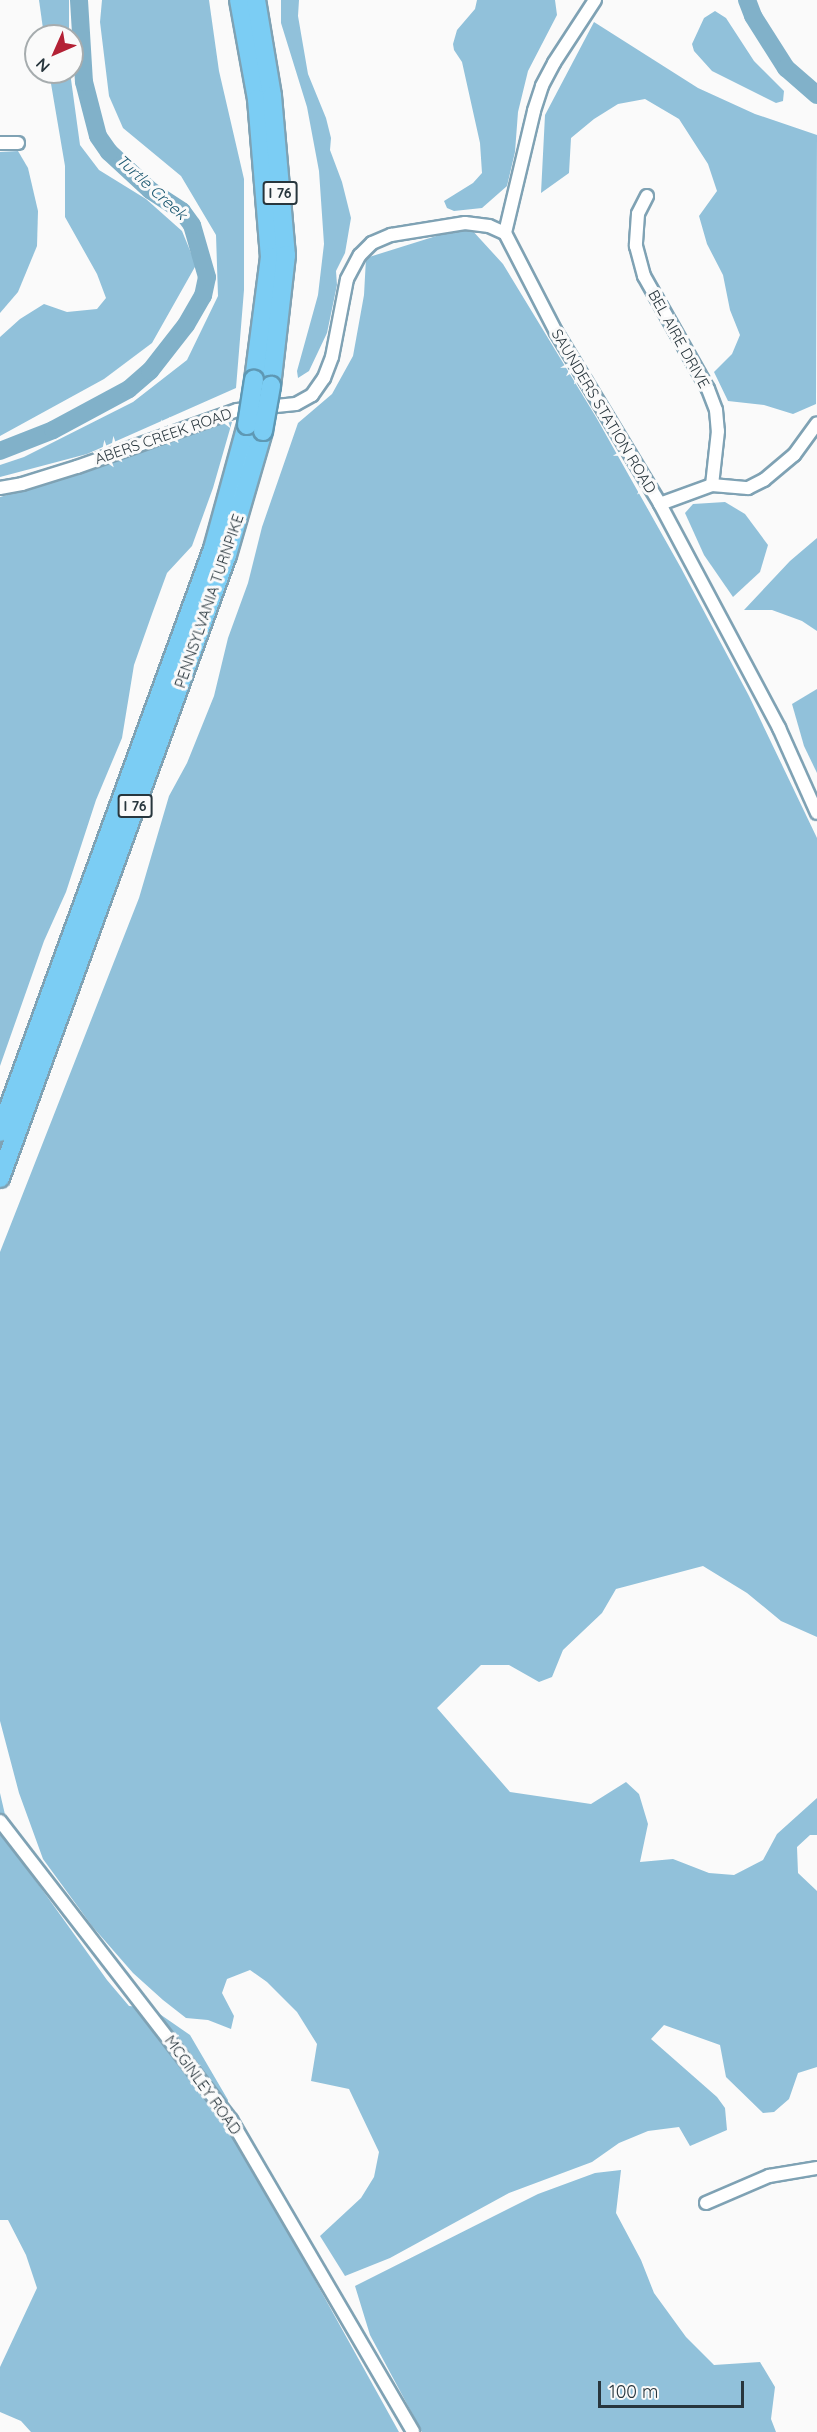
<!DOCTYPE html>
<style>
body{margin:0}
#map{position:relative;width:817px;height:2432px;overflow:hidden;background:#fafafa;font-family:Quicksand,sans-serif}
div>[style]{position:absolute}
.forest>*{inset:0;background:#91c1da}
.river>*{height:18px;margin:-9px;padding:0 9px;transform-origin:9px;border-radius:9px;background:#81b1c9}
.roads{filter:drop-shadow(2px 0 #7fa2b4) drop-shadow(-2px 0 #7fa2b4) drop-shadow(0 2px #7fa2b4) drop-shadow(0 -2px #7fa2b4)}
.minor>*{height:12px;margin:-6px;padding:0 6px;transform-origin:6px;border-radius:6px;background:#fff}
.highway>*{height:18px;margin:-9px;padding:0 9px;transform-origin:9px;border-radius:9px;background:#7bcdf4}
.bridges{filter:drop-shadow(2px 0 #5e98b4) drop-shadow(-2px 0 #5e98b4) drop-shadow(0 2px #5e98b4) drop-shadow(0 -2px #5e98b4)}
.highway-bridge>*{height:18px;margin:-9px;padding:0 9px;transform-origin:9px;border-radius:9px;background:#7bcdf4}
span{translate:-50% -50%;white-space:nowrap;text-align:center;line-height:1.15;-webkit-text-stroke:6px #fafafa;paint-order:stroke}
.shield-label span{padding:2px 4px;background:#fafafa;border:2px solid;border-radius:4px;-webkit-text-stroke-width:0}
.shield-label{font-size:14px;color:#28363d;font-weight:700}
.street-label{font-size:15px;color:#28363d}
.water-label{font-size:16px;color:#19566f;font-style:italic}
.north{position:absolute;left:24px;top:24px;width:60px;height:60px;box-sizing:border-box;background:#fafafa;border:2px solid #a6acae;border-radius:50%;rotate:225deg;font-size:16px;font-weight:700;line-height:24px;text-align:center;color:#28363d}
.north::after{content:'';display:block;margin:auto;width:21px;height:27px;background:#b32135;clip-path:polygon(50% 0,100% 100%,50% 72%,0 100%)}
.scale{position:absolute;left:598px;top:2381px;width:146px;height:27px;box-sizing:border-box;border:3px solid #28363d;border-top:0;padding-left:8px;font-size:18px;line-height:21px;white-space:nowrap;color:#28363d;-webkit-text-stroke:4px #fafafa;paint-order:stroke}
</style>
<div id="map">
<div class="forest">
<div style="clip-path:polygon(39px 0,69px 0,69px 36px,44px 36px)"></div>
<div style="clip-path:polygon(102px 0,209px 0,219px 71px,244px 179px,244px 290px,236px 388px,87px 454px,0 477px,0 465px,24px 457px,133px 402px,187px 360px,218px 296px,216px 235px,181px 176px,123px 128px,109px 96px,100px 22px)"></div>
<div style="clip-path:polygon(281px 0,299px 0,298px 16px,308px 74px,326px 118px,331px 138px,330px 150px,342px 182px,351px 218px,345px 253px,336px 271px,337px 285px,327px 333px,309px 371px,298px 378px,297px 371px,318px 295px,324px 244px,319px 171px,307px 107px,281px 23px)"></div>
<div style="clip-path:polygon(477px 0,555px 0,557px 15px,528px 71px,518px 112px,515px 152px,507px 186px,482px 208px,454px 211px,447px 208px,444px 201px,473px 183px,482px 173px,480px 143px,462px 62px,454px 50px,453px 44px,457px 30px,475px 9px)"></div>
<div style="clip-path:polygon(715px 11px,726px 18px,754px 61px,784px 91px,783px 101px,776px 103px,712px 71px,694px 51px,692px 44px,704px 18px)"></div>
<div style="clip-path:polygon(594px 22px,698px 88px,755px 114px,817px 135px,816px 404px,793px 414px,764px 405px,728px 401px,714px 372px,732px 354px,740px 335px,730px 310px,723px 275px,707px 244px,699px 216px,717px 191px,708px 164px,679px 119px,645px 99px,618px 104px,594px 119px,571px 138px,569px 173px,541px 193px,545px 115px)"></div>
<div style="clip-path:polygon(49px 72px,70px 72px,80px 145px,99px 170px,146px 199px,182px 231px,196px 265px,152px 343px,104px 379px,0 436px,0 337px,20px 319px,44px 304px,67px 312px,97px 309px,106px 298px,97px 274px,65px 217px,65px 166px)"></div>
<div style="clip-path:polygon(18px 151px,28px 168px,38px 211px,37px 246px,18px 292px,0 313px,0 152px)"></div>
<div style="clip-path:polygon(471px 229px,503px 264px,596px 417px,681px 568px,749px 696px,817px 838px,817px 1637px,781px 1621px,747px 1593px,703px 1566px,616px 1589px,602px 1613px,563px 1650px,552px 1677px,539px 1682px,509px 1665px,481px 1665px,437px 1708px,510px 1792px,591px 1804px,626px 1782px,639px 1794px,648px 1824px,640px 1862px,673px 1859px,709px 1873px,734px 1875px,763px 1860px,777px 1834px,817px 1798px,817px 1835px,810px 1835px,797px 1847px,798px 1873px,817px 1891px,817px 2067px,798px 2073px,789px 2099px,774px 2112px,763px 2113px,726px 2077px,720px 2045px,664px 2025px,651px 2039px,717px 2097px,725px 2108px,727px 2130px,690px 2146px,679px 2127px,648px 2131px,619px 2143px,592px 2162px,509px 2193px,390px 2258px,345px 2276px,320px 2236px,361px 2198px,374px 2177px,379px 2152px,349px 2089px,311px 2081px,317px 2044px,297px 2012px,267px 1982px,250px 1970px,227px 1979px,222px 1993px,234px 2016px,231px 2029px,208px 2020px,186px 2018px,163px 2000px,133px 1973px,92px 1926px,43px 1859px,19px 1793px,0 1721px,0 1252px,139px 898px,169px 796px,187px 763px,214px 696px,228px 638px,248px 583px,262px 527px,298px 423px,332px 394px,353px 356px,364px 295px,366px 258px,449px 232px)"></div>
<div style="clip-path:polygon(232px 422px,213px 488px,192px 546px,167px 573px,152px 614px,134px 665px,122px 738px,96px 800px,66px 892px,44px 941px,0 1066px,0 497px,66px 478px,208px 424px)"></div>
<div style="clip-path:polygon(725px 502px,745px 514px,768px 545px,760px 572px,733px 597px,704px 555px,685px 513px,693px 504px)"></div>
<div style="clip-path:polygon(817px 538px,817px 631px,802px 621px,772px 610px,744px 610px,790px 561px)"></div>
<div style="clip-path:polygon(817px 689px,817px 773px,804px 746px,792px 704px)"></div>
<div style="clip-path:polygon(0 1793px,13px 1849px,107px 1980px,129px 2006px,151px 2008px,190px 2035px,228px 2100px,226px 2128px,256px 2174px,399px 2432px,31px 2432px,21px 2421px,0 2412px,0 2367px,37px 2288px,26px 2255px,8px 2220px,0 2220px)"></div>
<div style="clip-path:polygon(621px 2170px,616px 2213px,641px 2260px,654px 2293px,686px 2337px,714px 2365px,760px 2362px,775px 2387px,771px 2419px,776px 2432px,422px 2432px,370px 2335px,355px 2286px,538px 2194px,595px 2173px)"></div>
</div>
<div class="river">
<div style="left:747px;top:0;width:17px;rotate:69deg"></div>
<div style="left:753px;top:16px;width:62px;rotate:57.6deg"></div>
<div style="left:786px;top:68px;width:41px;rotate:41.1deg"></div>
<div style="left:0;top:451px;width:57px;rotate:-21.6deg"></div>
<div style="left:53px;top:430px;width:86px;rotate:-28.3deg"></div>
<div style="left:129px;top:389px;width:28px;rotate:-41deg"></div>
<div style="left:150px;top:371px;width:58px;rotate:-52deg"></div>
<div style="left:186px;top:325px;width:34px;rotate:-60deg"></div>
<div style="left:203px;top:296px;width:19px;rotate:-78deg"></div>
<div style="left:207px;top:277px;width:54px;rotate:-106.1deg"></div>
<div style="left:192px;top:225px;width:17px;rotate:-126deg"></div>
<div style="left:182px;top:211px;width:38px;rotate:-147deg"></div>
<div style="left:150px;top:190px;width:56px;rotate:-137.2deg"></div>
<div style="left:109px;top:152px;width:19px;rotate:-125deg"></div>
<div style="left:98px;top:136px;width:56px;rotate:-104.5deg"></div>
<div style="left:84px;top:82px;width:82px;rotate:-93.5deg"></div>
</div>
<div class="roads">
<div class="minor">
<div style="left:595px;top:0;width:75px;rotate:123.1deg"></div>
<div style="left:554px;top:63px;width:26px;rotate:118deg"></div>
<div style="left:542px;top:86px;width:26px;rotate:108deg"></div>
<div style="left:534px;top:111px;width:125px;rotate:103.4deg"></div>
<div style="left:505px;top:233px;width:111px;rotate:62.7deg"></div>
<div style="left:556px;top:332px;width:201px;rotate:58.8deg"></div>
<div style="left:660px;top:504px;width:254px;rotate:62deg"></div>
<div style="left:779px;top:728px;width:93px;rotate:65.9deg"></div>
<div style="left:0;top:143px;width:18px"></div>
<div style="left:647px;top:196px;width:20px;rotate:117deg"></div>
<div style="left:638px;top:214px;width:32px;rotate:94deg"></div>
<div style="left:636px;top:246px;width:31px;rotate:75deg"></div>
<div style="left:644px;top:276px;width:130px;rotate:60.5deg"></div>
<div style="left:708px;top:389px;width:22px;rotate:69deg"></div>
<div style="left:716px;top:410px;width:21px;rotate:85deg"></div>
<div style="left:718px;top:431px;width:54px;rotate:96.3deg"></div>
<div style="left:0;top:488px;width:22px;rotate:-10deg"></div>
<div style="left:22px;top:484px;width:58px;rotate:-17.2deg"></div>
<div style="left:77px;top:467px;width:170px;rotate:-19.6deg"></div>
<div style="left:237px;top:410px;width:59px;rotate:-5.8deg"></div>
<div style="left:296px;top:404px;width:18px;rotate:-29deg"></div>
<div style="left:312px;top:395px;width:21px;rotate:-55deg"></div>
<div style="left:324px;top:378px;width:22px;rotate:-69deg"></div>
<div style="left:332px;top:357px;width:79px;rotate:-79.1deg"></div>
<div style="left:347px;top:279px;width:27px;rotate:-62deg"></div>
<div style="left:360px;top:255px;width:17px;rotate:-45deg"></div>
<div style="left:372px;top:243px;width:21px;rotate:-23deg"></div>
<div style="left:391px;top:235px;width:75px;rotate:-9.2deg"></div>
<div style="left:465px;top:223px;width:24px;rotate:7deg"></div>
<div style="left:489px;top:226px;width:17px;rotate:24deg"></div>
<div style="left:660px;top:504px;width:55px;rotate:-20.1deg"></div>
<div style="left:712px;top:485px;width:36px;rotate:5deg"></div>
<div style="left:748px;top:488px;width:18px;rotate:-27deg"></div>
<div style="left:764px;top:480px;width:39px;rotate:-40deg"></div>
<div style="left:794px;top:455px;width:39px;rotate:-54deg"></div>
<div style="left:0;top:1821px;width:378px;rotate:52.3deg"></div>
<div style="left:231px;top:2120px;width:361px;rotate:59.7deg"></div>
<div style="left:706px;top:2203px;width:69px;rotate:-23.2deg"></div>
<div style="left:769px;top:2176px;width:49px;rotate:-9.5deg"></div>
</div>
<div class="highway">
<div style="left:239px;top:0;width:101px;rotate:79.7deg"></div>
<div style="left:257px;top:99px;width:159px;rotate:85.3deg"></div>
<div style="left:270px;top:257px;width:124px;rotate:97.4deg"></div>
<div style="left:256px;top:0;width:97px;rotate:80.5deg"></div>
<div style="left:272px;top:96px;width:160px;rotate:85deg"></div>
<div style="left:286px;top:255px;width:132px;rotate:96.5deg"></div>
<div style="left:0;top:1132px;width:621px;rotate:-69.93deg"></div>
<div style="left:213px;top:549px;width:129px;rotate:-74.7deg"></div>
<div style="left:0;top:1178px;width:663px;rotate:-69.98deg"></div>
<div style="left:227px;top:555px;width:129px;rotate:-73.8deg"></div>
</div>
</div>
<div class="bridges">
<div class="highway-bridge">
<div style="left:247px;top:425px;width:46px;rotate:-81.2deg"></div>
<div style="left:263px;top:431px;width:46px;rotate:-79.9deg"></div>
</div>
</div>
<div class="shield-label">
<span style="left:280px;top:193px">I 76</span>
<span style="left:135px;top:806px">I 76</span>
</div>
<div class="street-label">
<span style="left:679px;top:339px;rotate:61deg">BEL AIRE DRIVE</span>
<span style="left:604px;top:411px;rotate:59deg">SAUNDERS STATION ROAD</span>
<span style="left:163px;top:436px;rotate:-19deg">ABERS CREEK ROAD</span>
<span style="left:209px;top:601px;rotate:-71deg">PENNSYLVANIA TURNPIKE</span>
<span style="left:203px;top:2085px;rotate:54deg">MCGINLEY ROAD</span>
</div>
<div class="water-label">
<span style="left:152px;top:187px;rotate:42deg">Turtle Creek</span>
</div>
<div class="north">N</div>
<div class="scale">100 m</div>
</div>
